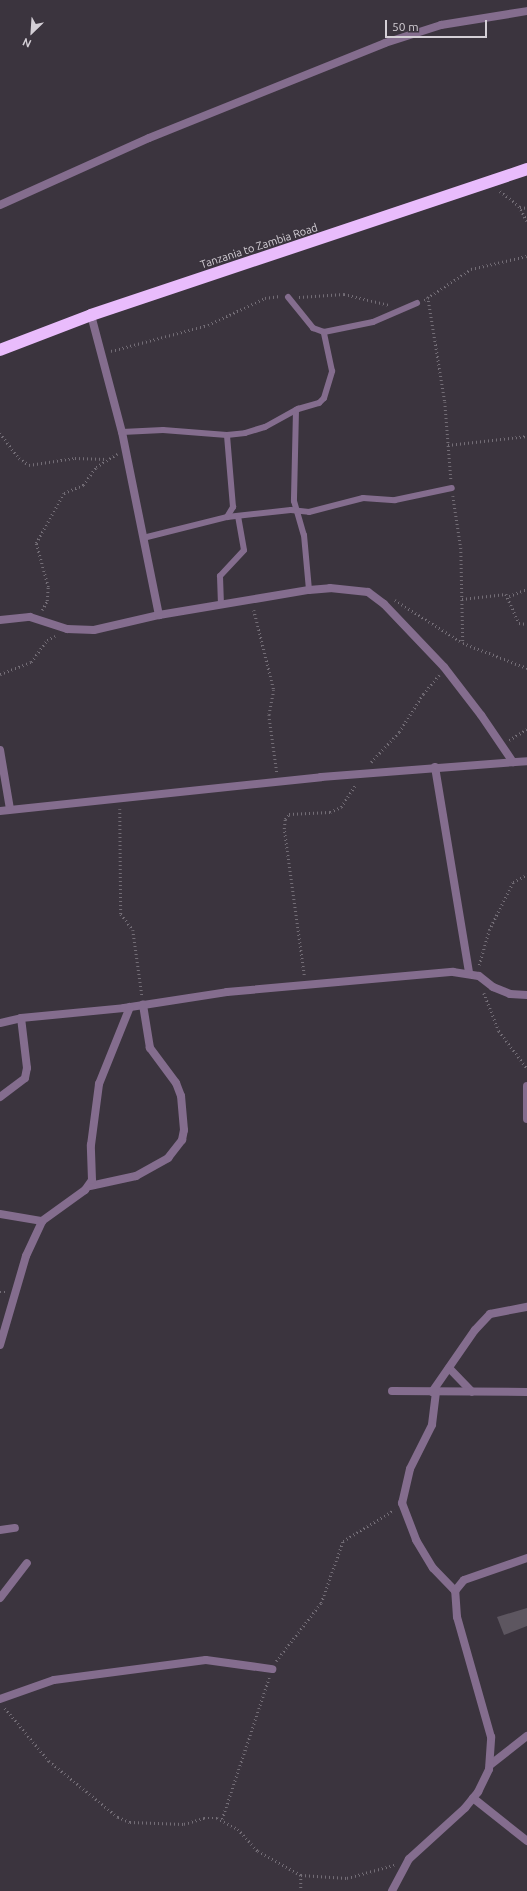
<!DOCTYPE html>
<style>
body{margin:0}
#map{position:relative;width:527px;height:1891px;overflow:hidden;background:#3b343e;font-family:Ubuntu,sans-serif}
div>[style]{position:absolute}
.building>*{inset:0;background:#5d5660}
.path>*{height:2.5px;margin-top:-1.25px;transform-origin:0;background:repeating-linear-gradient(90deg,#736d76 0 1px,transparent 0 4px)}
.lane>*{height:6px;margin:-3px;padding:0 3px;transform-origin:3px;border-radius:3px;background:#846d8e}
.street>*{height:8px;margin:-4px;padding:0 4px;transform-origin:4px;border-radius:4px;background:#846d8e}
.highway>*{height:12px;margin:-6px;padding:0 6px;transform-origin:6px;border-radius:6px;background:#e9bcfc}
span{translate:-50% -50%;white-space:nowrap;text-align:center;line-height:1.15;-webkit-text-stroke:3px #3b343e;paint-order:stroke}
.street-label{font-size:11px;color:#d4cfd6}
.north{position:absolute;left:12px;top:12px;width:40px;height:40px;-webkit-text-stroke:3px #3b343e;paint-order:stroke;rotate:205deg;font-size:11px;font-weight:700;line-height:16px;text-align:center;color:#d4cfd6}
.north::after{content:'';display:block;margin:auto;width:14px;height:18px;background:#d4cfd6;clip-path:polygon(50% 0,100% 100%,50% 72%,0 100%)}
.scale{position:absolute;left:385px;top:20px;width:102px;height:18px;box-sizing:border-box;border:2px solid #d4cfd6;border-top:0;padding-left:5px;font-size:12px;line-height:14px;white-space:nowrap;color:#d4cfd6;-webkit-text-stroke:3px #3b343e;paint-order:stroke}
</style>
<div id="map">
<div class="building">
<div style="clip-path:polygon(527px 1608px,527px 1626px,504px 1635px,497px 1617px)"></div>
</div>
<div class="path">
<div style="left:500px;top:191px;width:24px;rotate:38deg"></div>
<div style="left:519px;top:206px;width:17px;rotate:62deg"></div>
<div style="left:520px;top:207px;width:7px;rotate:8deg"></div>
<div style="left:299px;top:297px;width:45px;rotate:-3.8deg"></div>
<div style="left:344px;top:294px;width:46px;rotate:13.7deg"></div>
<div style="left:428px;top:297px;width:106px;rotate:80.8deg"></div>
<div style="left:445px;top:402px;width:77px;rotate:85.5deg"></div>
<div style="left:424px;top:300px;width:56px;rotate:-33.4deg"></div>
<div style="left:471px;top:269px;width:57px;rotate:-13.1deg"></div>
<div style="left:111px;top:351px;width:100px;rotate:-15deg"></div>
<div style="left:208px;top:325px;width:63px;rotate:-25.3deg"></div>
<div style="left:265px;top:298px;width:15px;rotate:-8deg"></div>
<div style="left:0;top:433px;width:31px;rotate:53deg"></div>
<div style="left:19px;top:458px;width:12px;rotate:35deg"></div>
<div style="left:29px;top:465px;width:47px;rotate:-8.7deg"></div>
<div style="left:75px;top:458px;width:32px;rotate:2deg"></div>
<div style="left:448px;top:445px;width:80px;rotate:-6.5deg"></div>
<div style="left:453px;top:496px;width:53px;rotate:81.3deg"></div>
<div style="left:461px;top:548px;width:95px;rotate:88.8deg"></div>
<div style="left:509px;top:596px;width:19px;rotate:-21deg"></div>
<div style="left:462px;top:599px;width:44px;rotate:-6.5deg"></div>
<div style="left:506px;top:594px;width:32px;rotate:66deg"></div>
<div style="left:519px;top:623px;width:8px;rotate:7deg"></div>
<div style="left:395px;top:600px;width:80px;rotate:32.3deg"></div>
<div style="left:463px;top:643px;width:69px;rotate:21.3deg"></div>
<div style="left:42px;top:610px;width:10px;rotate:-61deg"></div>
<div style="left:47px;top:601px;width:14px;rotate:-86deg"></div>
<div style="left:48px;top:587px;width:46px;rotate:-105.3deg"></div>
<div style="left:36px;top:543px;width:57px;rotate:-60.8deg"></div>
<div style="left:64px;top:493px;width:21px;rotate:-23deg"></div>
<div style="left:83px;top:485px;width:22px;rotate:-54deg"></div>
<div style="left:96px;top:467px;width:25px;rotate:-32deg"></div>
<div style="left:254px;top:610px;width:82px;rotate:76deg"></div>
<div style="left:274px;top:690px;width:25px;rotate:101deg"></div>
<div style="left:269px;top:715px;width:59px;rotate:82.1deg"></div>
<div style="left:0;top:674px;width:33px;rotate:-21deg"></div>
<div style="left:31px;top:662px;width:27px;rotate:-54deg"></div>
<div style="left:47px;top:640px;width:9px;rotate:-27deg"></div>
<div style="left:509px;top:740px;width:21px;rotate:-31deg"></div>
<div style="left:371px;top:762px;width:41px;rotate:-47deg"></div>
<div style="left:399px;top:732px;width:45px;rotate:-57.7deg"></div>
<div style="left:423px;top:694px;width:25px;rotate:-50deg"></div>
<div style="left:120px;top:809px;width:105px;rotate:89.5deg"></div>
<div style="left:121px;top:914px;width:20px;rotate:53deg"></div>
<div style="left:133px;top:930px;width:66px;rotate:82.1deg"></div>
<div style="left:479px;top:965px;width:36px;rotate:-74deg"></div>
<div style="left:489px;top:930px;width:54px;rotate:-63.4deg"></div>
<div style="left:513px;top:882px;width:16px;rotate:-27deg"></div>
<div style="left:304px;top:975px;width:147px;rotate:-97.8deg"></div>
<div style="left:284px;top:829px;width:10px;rotate:-84deg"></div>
<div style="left:285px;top:819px;width:6px;rotate:-51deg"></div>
<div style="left:289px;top:814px;width:41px;rotate:-2.8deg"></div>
<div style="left:330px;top:812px;width:12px;rotate:-24deg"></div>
<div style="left:341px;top:807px;width:27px;rotate:-57deg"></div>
<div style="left:484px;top:993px;width:41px;rotate:68.5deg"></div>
<div style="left:499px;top:1031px;width:46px;rotate:52.9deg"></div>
<div style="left:0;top:1292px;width:6px"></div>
<div style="left:276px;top:1661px;width:73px;rotate:-52.2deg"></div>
<div style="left:321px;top:1603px;width:66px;rotate:-70.5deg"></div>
<div style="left:343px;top:1541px;width:60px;rotate:-31.3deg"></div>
<div style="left:5px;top:1708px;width:69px;rotate:50.3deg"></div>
<div style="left:49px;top:1761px;width:89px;rotate:39.1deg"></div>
<div style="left:118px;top:1817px;width:13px;rotate:23deg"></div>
<div style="left:130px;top:1822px;width:54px;rotate:2.1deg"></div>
<div style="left:184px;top:1824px;width:21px;rotate:-17deg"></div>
<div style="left:204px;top:1818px;width:13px"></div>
<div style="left:217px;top:1818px;width:24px;rotate:28deg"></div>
<div style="left:238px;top:1829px;width:30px;rotate:48deg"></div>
<div style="left:258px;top:1851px;width:49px;rotate:29.2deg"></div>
<div style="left:301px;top:1875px;width:46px;rotate:3.7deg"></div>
<div style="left:347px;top:1878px;width:49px;rotate:-15.5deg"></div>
<div style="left:222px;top:1819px;width:149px;rotate:-71.6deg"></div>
<div style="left:301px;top:1875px;width:16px;rotate:90deg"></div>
</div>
<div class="lane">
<div style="left:288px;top:297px;width:40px;rotate:51deg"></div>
<div style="left:313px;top:328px;width:12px;rotate:20deg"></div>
<div style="left:324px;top:332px;width:50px;rotate:-11.5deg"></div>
<div style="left:373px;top:322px;width:48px;rotate:-23.4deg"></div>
<div style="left:296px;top:410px;width:91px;rotate:91.3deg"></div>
<div style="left:294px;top:501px;width:35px;rotate:74deg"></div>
<div style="left:304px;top:535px;width:55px;rotate:84.8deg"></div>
<div style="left:122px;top:432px;width:41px;rotate:-2.8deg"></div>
<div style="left:163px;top:430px;width:64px;rotate:4.5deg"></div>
<div style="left:227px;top:435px;width:18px;rotate:-6deg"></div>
<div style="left:245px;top:433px;width:21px;rotate:-17deg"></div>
<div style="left:265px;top:427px;width:38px;rotate:-29deg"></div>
<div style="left:298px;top:409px;width:22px;rotate:-16deg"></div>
<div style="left:319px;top:403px;width:7px;rotate:-45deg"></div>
<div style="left:324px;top:398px;width:28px;rotate:-73deg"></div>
<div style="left:332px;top:371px;width:40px;rotate:-102deg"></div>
<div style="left:227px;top:517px;width:64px;rotate:-6.2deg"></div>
<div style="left:291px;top:510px;width:18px;rotate:6deg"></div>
<div style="left:309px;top:512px;width:56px;rotate:-14.5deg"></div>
<div style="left:363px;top:498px;width:32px;rotate:4deg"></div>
<div style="left:395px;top:500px;width:58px;rotate:-11.9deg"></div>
<div style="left:143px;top:538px;width:87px;rotate:-14deg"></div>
<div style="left:227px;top:517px;width:12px;rotate:-59deg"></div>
<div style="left:233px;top:507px;width:72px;rotate:-94.8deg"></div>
<div style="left:221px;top:605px;width:29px;rotate:-92deg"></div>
<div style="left:220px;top:576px;width:35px;rotate:-47deg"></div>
<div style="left:244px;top:550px;width:34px;rotate:-100deg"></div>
</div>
<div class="street">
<div style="left:0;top:205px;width:163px;rotate:-24.2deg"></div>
<div style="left:149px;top:138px;width:254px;rotate:-21.9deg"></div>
<div style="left:385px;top:43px;width:59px;rotate:-17.8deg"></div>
<div style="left:441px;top:25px;width:87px;rotate:-9.2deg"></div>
<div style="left:91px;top:315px;width:121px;rotate:75.2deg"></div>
<div style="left:122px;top:432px;width:187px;rotate:78.6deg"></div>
<div style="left:0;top:620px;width:30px;rotate:-6deg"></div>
<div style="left:30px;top:617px;width:39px;rotate:18deg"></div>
<div style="left:67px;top:629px;width:27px;rotate:2deg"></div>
<div style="left:94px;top:630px;width:67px;rotate:-13deg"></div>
<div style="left:159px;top:615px;width:152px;rotate:-9.5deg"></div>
<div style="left:309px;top:590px;width:21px;rotate:-5deg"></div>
<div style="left:330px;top:588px;width:38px;rotate:6deg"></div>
<div style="left:368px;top:592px;width:20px;rotate:37deg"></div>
<div style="left:384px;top:604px;width:87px;rotate:46.4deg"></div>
<div style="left:444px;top:667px;width:61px;rotate:52.4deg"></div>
<div style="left:481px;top:715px;width:57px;rotate:55.8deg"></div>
<div style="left:0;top:750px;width:60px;rotate:80.4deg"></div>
<div style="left:435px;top:767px;width:209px;rotate:80.6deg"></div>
<div style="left:0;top:811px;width:323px;rotate:-6deg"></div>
<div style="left:321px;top:777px;width:207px;rotate:-4.4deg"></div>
<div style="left:0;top:1023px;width:22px;rotate:-13deg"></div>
<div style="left:21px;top:1018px;width:103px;rotate:-5.5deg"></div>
<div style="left:124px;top:1008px;width:104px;rotate:-8.8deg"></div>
<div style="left:227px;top:992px;width:227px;rotate:-5.1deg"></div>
<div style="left:453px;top:972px;width:26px;rotate:9deg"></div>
<div style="left:479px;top:976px;width:18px;rotate:38deg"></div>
<div style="left:493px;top:987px;width:18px;rotate:22deg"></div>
<div style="left:510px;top:994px;width:17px;rotate:3deg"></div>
<div style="left:527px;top:1086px;width:33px;rotate:90deg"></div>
<div style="left:0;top:1097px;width:31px;rotate:-37deg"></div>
<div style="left:25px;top:1078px;width:10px;rotate:-79deg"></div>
<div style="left:27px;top:1068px;width:50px;rotate:-96.8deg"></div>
<div style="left:90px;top:1186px;width:47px;rotate:-12.3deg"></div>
<div style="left:136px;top:1176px;width:37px;rotate:-29deg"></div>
<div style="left:168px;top:1158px;width:23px;rotate:-52deg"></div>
<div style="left:182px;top:1140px;width:10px;rotate:-79deg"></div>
<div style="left:184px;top:1130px;width:34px;rotate:-95deg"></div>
<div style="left:181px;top:1096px;width:14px;rotate:-111deg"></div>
<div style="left:176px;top:1083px;width:44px;rotate:-126.6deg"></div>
<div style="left:150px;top:1048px;width:44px;rotate:-99.2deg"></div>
<div style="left:0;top:1214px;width:43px;rotate:9.5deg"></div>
<div style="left:0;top:1345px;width:93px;rotate:-73.7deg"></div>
<div style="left:26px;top:1256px;width:38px;rotate:-65deg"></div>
<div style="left:42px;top:1221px;width:53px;rotate:-35.8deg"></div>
<div style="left:85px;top:1190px;width:12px;rotate:-55deg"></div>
<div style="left:92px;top:1180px;width:35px;rotate:-92deg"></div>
<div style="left:91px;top:1145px;width:62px;rotate:-82.5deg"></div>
<div style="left:99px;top:1084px;width:83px;rotate:-68.1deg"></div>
<div style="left:449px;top:1368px;width:33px;rotate:46deg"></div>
<div style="left:392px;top:1391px;width:135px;rotate:0.4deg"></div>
<div style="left:432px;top:1392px;width:75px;rotate:-55.3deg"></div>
<div style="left:475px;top:1330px;width:22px;rotate:-47deg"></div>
<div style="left:490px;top:1314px;width:38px;rotate:-11deg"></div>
<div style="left:436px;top:1392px;width:33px;rotate:97deg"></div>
<div style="left:432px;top:1425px;width:49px;rotate:116.6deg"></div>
<div style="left:410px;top:1469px;width:35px;rotate:103deg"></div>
<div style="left:402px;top:1503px;width:40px;rotate:69deg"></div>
<div style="left:416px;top:1540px;width:33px;rotate:59deg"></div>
<div style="left:433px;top:1568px;width:32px;rotate:46deg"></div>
<div style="left:0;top:1530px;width:15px;rotate:-8deg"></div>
<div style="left:0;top:1598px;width:44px;rotate:-52.4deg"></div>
<div style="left:0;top:1699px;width:57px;rotate:-19.4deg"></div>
<div style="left:54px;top:1680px;width:153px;rotate:-7.5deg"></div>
<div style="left:206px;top:1660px;width:67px;rotate:7.8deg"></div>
<div style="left:490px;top:1765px;width:47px;rotate:-38.1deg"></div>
<div style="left:473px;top:1798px;width:69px;rotate:38.5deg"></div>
<div style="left:392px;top:1891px;width:36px;rotate:-62deg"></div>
<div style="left:409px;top:1859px;width:76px;rotate:-42.3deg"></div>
<div style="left:465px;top:1808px;width:21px;rotate:-51deg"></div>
<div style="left:478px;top:1792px;width:25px;rotate:-64deg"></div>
<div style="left:489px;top:1769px;width:32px;rotate:-86deg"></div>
<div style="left:491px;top:1737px;width:125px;rotate:-105.8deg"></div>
<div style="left:457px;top:1617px;width:26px;rotate:-94deg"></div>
<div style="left:455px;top:1591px;width:14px;rotate:-51deg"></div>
<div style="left:464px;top:1580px;width:67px;rotate:-19.2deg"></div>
</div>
<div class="highway">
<div style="left:0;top:350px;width:97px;rotate:-21deg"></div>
<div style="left:91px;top:315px;width:460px;rotate:-18.5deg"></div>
</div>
<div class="street-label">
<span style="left:259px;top:246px;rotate:-18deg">Tanzania to Zambia Road</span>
</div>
<div class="north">N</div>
<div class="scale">50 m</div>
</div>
